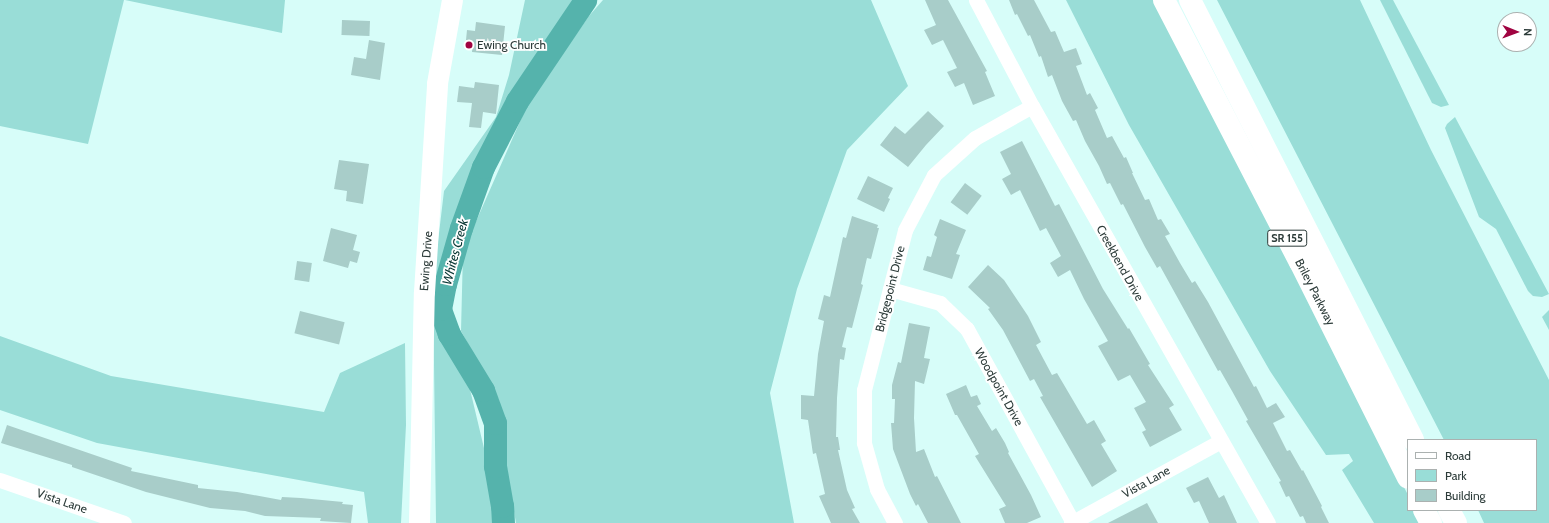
<!DOCTYPE html>
<style>
body{margin:0}
#map{position:relative;width:1549px;height:523px;overflow:hidden;background:#d7fdf9;font-family:Cabin,sans-serif}
div>[style]{position:absolute}
.green>*{inset:0;background:#99ddd7}
.river>*{height:23px;margin:-11.5px;padding:0 11.5px;transform-origin:11.5px;border-radius:11.5px;background:#55b3ac}
.building>*{inset:0;background:#a8cdc9;transform-origin:0 0}
.street>*{height:15px;margin:-7.5px;padding:0 7.5px;transform-origin:7.5px;border-radius:7.5px;background:#fff}
.secondary>*{height:21px;margin:-10.5px;padding:0 10.5px;transform-origin:10.5px;border-radius:10.5px;background:#fff}
.highway>*{height:22px;margin:-11px;padding:0 11px;transform-origin:11px;border-radius:11px;background:#fff}
.dots>*{width:11px;height:11px;translate:-50% -50%;box-sizing:border-box;border:2px solid #fff;border-radius:50%}
span{translate:-50% -50%;white-space:nowrap;text-align:center;line-height:1.15;-webkit-text-stroke:3.5px #fff;paint-order:stroke}
.shield-label span{padding:1px 3px;background:#fff;border:1px solid;border-radius:3px;-webkit-text-stroke-width:0}
.shield-label{font-size:11px;color:#2c3b39;font-weight:700}
.poi-label{font-size:12px;color:#2c3b39}
.left{translate:0 -50%;text-align:left}
.street-label{font-size:12px;color:#2c3b39}
.water-label{font-size:13px;color:#093734;font-style:italic}
.legend{position:absolute;left:1407px;top:439px;width:130px;height:72px;box-sizing:border-box;background:#fff;border:1px solid #abb1b0;margin:0;padding:5px 7px;list-style:none;font-size:12px;color:#2c3b39}
.legend li{display:flex;align-items:center;gap:8px;height:20px}
.legend b{width:20px;border:1px solid #abb1b0}
.north{position:absolute;left:1497px;top:12px;width:40px;height:40px;box-sizing:border-box;background:#fff;border:1px solid #abb1b0;border-radius:50%;rotate:91deg;font-size:11px;font-weight:700;line-height:16px;text-align:center;color:#2c3b39}
.north::after{content:'';display:block;margin:auto;width:14px;height:18px;background:#a00341;clip-path:polygon(50% 0,100% 100%,50% 72%,0 100%)}
</style>
<div id="map">
<div class="green">
<div style="clip-path:polygon(0 0,124px 0,88px 144px,0 126px)"></div>
<div style="clip-path:polygon(125px 0,285px 0,282px 33px)"></div>
<div style="clip-path:polygon(525px 0,576px 0,508px 104px,461px 198px,438px 281px,438px 322px,468px 381px,489px 469px,495px 523px,436px 523px,433px 284px,444px 191px,496px 117px,509px 75px)"></div>
<div style="clip-path:polygon(603px 0,871px 0,908px 86px,847px 150px,797px 289px,770px 393px,794px 523px,516px 523px,508px 477px,499px 400px,461px 331px,463px 251px,529px 101px,589px 16px)"></div>
<div style="clip-path:polygon(1066px 0,1155px 0,1408px 495px,1408px 510px,1416px 510px,1422px 523px,1374px 523px,1342px 470px,1353px 461px,1349px 454px,1326px 455px,1270px 371px,1129px 125px)"></div>
<div style="clip-path:polygon(1217px 0,1360px 0,1431px 150px,1549px 380px,1549px 523px,1484px 523px,1478px 510px,1536px 510px,1536px 440px,1444px 440px)"></div>
<div style="clip-path:polygon(1380px 0,1393px 0,1449px 105px,1441px 107px,1432px 103px)"></div>
<div style="clip-path:polygon(1455px 117px,1549px 294px,1542px 297px,1533px 296px,1528px 291px,1496px 229px,1479px 217px,1445px 128px,1447px 124px)"></div>
<div style="clip-path:polygon(1549px 310px,1549px 330px,1542px 317px)"></div>
<div style="clip-path:polygon(0 336px,111px 376px,324px 412px,340px 373px,405px 343px,406px 425px,401px 523px,368px 523px,364px 492px,97px 443px,0 410px)"></div>
</div>
<div class="river">
<div style="left:503px;top:523px;width:17px;rotate:-93deg"></div>
<div style="left:502px;top:506px;width:41px;rotate:-99.9deg"></div>
<div style="left:495px;top:466px;width:43px;rotate:-90deg"></div>
<div style="left:495px;top:423px;width:35px;rotate:-110deg"></div>
<div style="left:483px;top:390px;width:66px;rotate:-121.3deg"></div>
<div style="left:449px;top:334px;width:27px;rotate:-110deg"></div>
<div style="left:440px;top:309px;width:25px;rotate:-79deg"></div>
<div style="left:445px;top:284px;width:58px;rotate:-74.1deg"></div>
<div style="left:461px;top:228px;width:65px;rotate:-70.2deg"></div>
<div style="left:483px;top:167px;width:74px;rotate:-62.7deg"></div>
<div style="left:517px;top:101px;width:122px;rotate:-56deg"></div>
</div>
<div class="building">
<div style="clip-path:polygon(925px 0,948px 0,987px 71px,985px 72px,995px 96px,973px 105px,964px 83px,955px 87px,947px 72px,957px 68px,943px 40px,932px 45px,924px 30px,936px 25px)"></div>
<div style="clip-path:polygon(1009px 0,1034px 0,1051px 32px,1055px 31px,1064px 52px,1076px 48px,1082px 64px,1076px 66px,1087px 95px,1090px 93px,1098px 108px,1095px 110px,1107px 138px,1112px 136px,1124px 158px,1126px 157px,1133px 173px,1132px 173px,1145px 200px,1149px 199px,1158px 220px,1161px 219px,1170px 234px,1165px 236px,1180px 263px,1192px 283px,1195px 281px,1208px 302px,1254px 387px,1256px 386px,1267px 408px,1276px 403px,1285px 417px,1273px 423px,1287px 451px,1290px 450px,1302px 471px,1303px 470px,1322px 506px,1321px 507px,1329px 523px,1306px 523px,1303px 516px,1300px 517px,1289px 496px,1286px 497px,1279px 482px,1281px 481px,1246px 421px,1248px 420px,1232px 391px,1220px 370px,1218px 371px,1160px 266px,1157px 268px,1145px 247px,1123px 204px,1121px 205px,1110px 183px,1107px 184px,1099px 166px,1085px 141px,1076px 120px,1073px 121px,1062px 101px,1052px 75px,1048px 77px,1041px 56px,1039px 57px,1030px 35px,1028px 36px,1017px 14px,1015px 15px)"></div>
<div style="left:342px;top:20px;width:28px;height:15px;rotate:2deg"></div>
<div style="clip-path:polygon(476px 22px,505px 26px,502px 55px,472px 52px,473px 41px,466px 40px,467px 30px,475px 31px)"></div>
<div style="clip-path:polygon(369px 40px,385px 43px,380px 80px,351px 75px,354px 57px,366px 59px)"></div>
<div style="clip-path:polygon(475px 82px,499px 85px,496px 114px,483px 112px,481px 128px,469px 127px,472px 103px,457px 102px,459px 86px,474px 88px)"></div>
<div style="clip-path:polygon(928px 111px,944px 126px,926px 145px,908px 167px,880px 145px,895px 126px,905px 134px)"></div>
<div style="clip-path:polygon(1022px 141px,1055px 206px,1059px 204px,1103px 289px,1128px 329px,1129px 328px,1150px 364px,1148px 365px,1174px 405px,1169px 408px,1182px 430px,1150px 447px,1142px 432px,1146px 430px,1134px 408px,1146px 402px,1130px 375px,1118px 381px,1098px 346px,1108px 341px,1084px 299px,1070px 270px,1058px 277px,1050px 263px,1061px 256px,1046px 228px,1040px 231px,1020px 190px,1011px 195px,1002px 179px,1011px 174px,1000px 152px)"></div>
<div style="clip-path:polygon(339px 160px,369px 164px,363px 204px,346px 201px,347px 191px,334px 189px)"></div>
<div style="clip-path:polygon(868px 176px,893px 188px,888px 198px,890px 199px,884px 212px,857px 199px)"></div>
<div style="left:965px;top:183px;width:21px;height:24px;rotate:37deg"></div>
<div style="clip-path:polygon(852px 216px,878px 225px,877px 228px,879px 228px,871px 259px,867px 258px,861px 284px,863px 285px,852px 328px,847px 327px,842px 347px,846px 348px,844px 360px,840px 359px,837px 398px,836px 437px,838px 437px,840px 450px,838px 450px,847px 490px,855px 508px,852px 509px,860px 523px,831px 523px,819px 496px,825px 494px,816px 453px,813px 454px,808px 420px,801px 419px,801px 395px,814px 396px,818px 354px,824px 321px,818px 319px,824px 295px,830px 297px,843px 237px,846px 238px)"></div>
<div style="clip-path:polygon(940px 219px,966px 230px,956px 254px,960px 255px,952px 279px,923px 270px,927px 256px,931px 257px,937px 237px,934px 235px)"></div>
<div style="clip-path:polygon(331px 228px,357px 235px,353px 250px,360px 252px,357px 263px,350px 261px,348px 268px,323px 261px)"></div>
<div style="left:297px;top:261px;width:15px;height:19px;rotate:8deg"></div>
<div style="clip-path:polygon(988px 265px,1004px 280px,1028px 316px,1041px 342px,1036px 345px,1052px 375px,1057px 373px,1087px 424px,1094px 420px,1106px 441px,1101px 444px,1117px 471px,1092px 487px,1040px 397px,1043px 396px,1034px 379px,1030px 381px,1003px 330px,988px 309px,990px 308px,968px 287px)"></div>
<div style="left:300px;top:311px;width:46px;height:23px;rotate:14deg"></div>
<div style="clip-path:polygon(909px 323px,930px 327px,924px 358px,930px 359px,924px 384px,915px 381px,914px 418px,916px 452px,924px 449px,935px 477px,937px 476px,961px 523px,928px 523px,918px 504px,916px 506px,910px 494px,893px 449px,891px 423px,894px 423px,895px 399px,892px 399px,892px 385px,898px 362px,901px 363px)"></div>
<div style="clip-path:polygon(966px 385px,971px 397px,977px 395px,981px 404px,977px 406px,992px 431px,996px 428px,1005px 443px,1009px 452px,1008px 453px,1031px 495px,1041px 517px,1027px 523px,1005px 523px,999px 509px,1006px 506px,975px 456px,979px 454px,957px 415px,955px 415px,946px 394px)"></div>
<div style="clip-path:polygon(7px 425px,132px 468px,131px 471px,198px 485px,198px 488px,237px 492px,281px 500px,282px 497px,301px 498px,343px 502px,342px 504px,353px 505px,351px 523px,320px 521px,321px 518px,265px 516px,245px 511px,210px 508px,146px 492px,72px 467px,72px 465px,1px 443px)"></div>
<div style="clip-path:polygon(1208px 477px,1219px 498px,1224px 495px,1237px 523px,1209px 523px,1199px 501px,1194px 503px,1186px 488px)"></div>
<div style="clip-path:polygon(1147px 503px,1158px 523px,1108px 523px)"></div>
</div>
<div class="street">
<div style="left:976px;top:0;width:120px;rotate:62.2deg"></div>
<div style="left:1032px;top:106px;width:479px;rotate:60.5deg"></div>
<div style="left:890px;top:289px;width:52px;rotate:15.6deg"></div>
<div style="left:940px;top:303px;width:37px;rotate:44deg"></div>
<div style="left:967px;top:329px;width:221px;rotate:61.3deg"></div>
<div style="left:0;top:480px;width:131px;rotate:19.1deg"></div>
<div style="left:895px;top:523px;width:38px;rotate:-118deg"></div>
<div style="left:877px;top:489px;width:48px;rotate:-105.8deg"></div>
<div style="left:864px;top:443px;width:53px;rotate:-90deg"></div>
<div style="left:864px;top:390px;width:165px;rotate:-75.6deg"></div>
<div style="left:905px;top:230px;width:62px;rotate:-62.2deg"></div>
<div style="left:934px;top:175px;width:55px;rotate:-42.1deg"></div>
<div style="left:975px;top:138px;width:65px;rotate:-29.3deg"></div>
<div style="left:1071px;top:523px;width:171px;rotate:-28.7deg"></div>
</div>
<div class="secondary">
<div style="left:419px;top:523px;width:231px;rotate:-88.8deg"></div>
<div style="left:424px;top:292px;width:209px;rotate:-86.4deg"></div>
<div style="left:437px;top:83px;width:84px;rotate:-79.8deg"></div>
</div>
<div class="highway">
<div style="left:1164px;top:0;width:295px;rotate:62.6deg"></div>
<div style="left:1300px;top:262px;width:241px;rotate:63.4deg"></div>
<div style="left:1190px;top:0;width:493px;rotate:63.1deg"></div>
<div style="left:1424px;top:510px;width:15px;rotate:62deg"></div>
<div style="left:1449px;top:510px;width:15px;rotate:62deg"></div>
</div>
<div class="dots">
<div style="left:469px;top:45px;background:#a00341"></div>
</div>
<div class="shield-label">
<span style="left:1287px;top:238px">SR 155</span>
</div>
<div class="poi-label">
<span class="left" style="left:477px;top:45px">Ewing Church</span>
</div>
<div class="street-label">
<span style="left:426px;top:261px;rotate:-86deg">Ewing Drive</span>
<span style="left:1120px;top:263px;rotate:61deg">Creekbend Drive</span>
<span style="left:890px;top:289px;rotate:-76deg">Bridgepoint Drive</span>
<span style="left:1315px;top:292px;rotate:63deg">Briley Parkway</span>
<span style="left:999px;top:387px;rotate:61deg">Woodpoint Drive</span>
<span style="left:1146px;top:482px;rotate:-29deg">Vista Lane</span>
<span style="left:62px;top:501px;rotate:19deg">Vista Lane</span>
</div>
<div class="water-label">
<span style="left:455px;top:252px;rotate:-75deg">Whites Creek</span>
</div>
<ul class="legend">
<li><b style="height:5px;background:#fff"></b>Road</li>
<li><b style="height:11px;background:#99ddd7"></b>Park</li>
<li><b style="height:11px;background:#a8cdc9"></b>Building</li>
</ul>
<div class="north">N</div>
</div>
